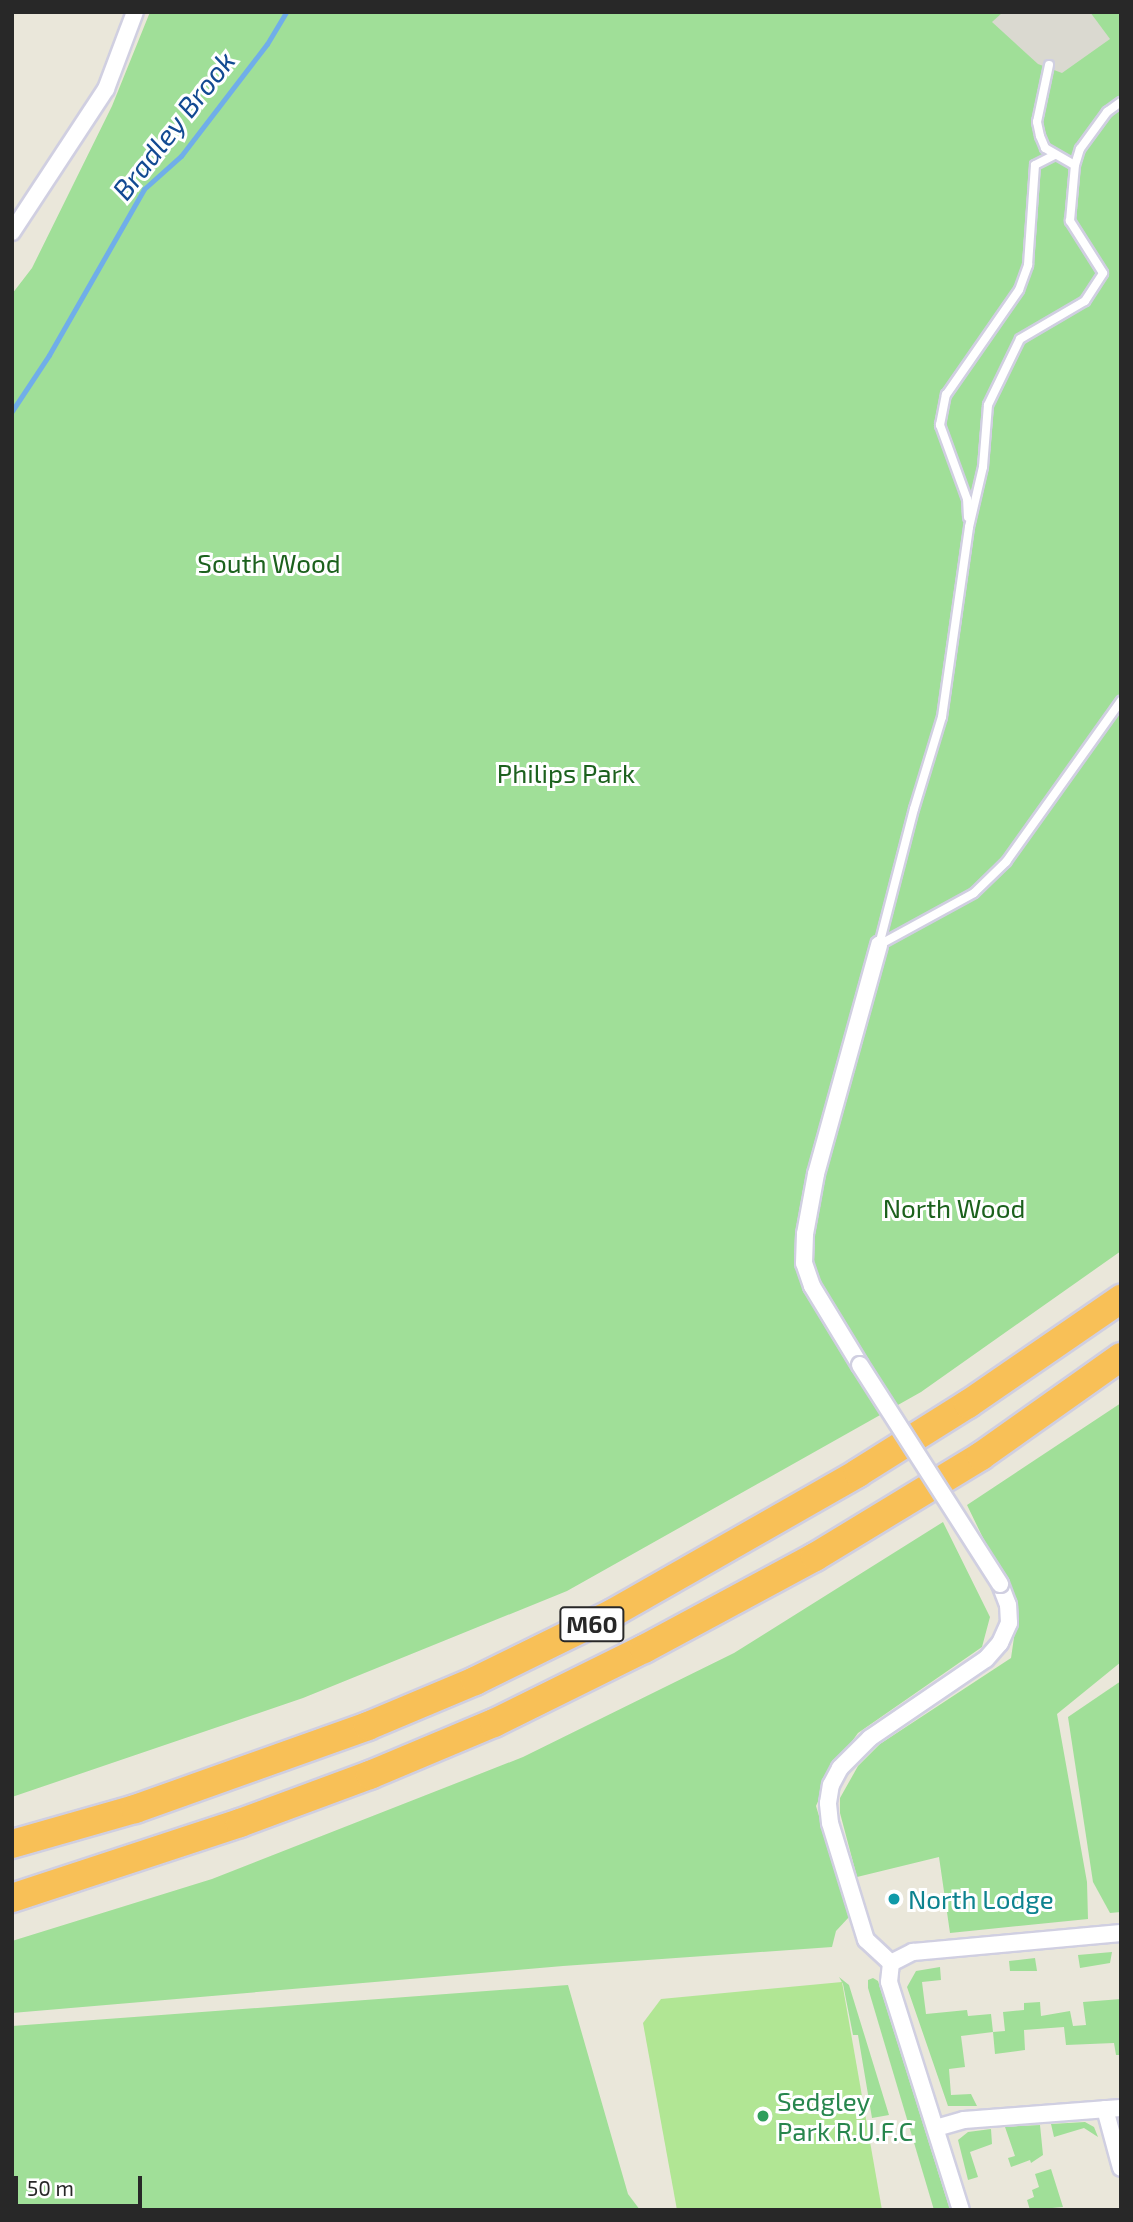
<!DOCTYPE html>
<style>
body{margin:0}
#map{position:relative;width:1133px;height:2222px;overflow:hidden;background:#eae7da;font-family:"Exo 2",sans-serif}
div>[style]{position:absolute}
.green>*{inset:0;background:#a0df98}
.pitch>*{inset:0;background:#b1e694}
.plaza>*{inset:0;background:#dad9d0}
.stream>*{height:5px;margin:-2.5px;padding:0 2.5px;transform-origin:2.5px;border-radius:2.5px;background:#70aee9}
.roads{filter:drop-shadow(2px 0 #d0cfe1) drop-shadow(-2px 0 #d0cfe1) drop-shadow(0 2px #d0cfe1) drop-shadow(0 -2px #d0cfe1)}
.service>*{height:8px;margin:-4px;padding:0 4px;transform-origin:4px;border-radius:4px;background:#fff}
.minor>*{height:16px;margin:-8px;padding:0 8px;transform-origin:8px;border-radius:8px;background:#fff}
.motorway>*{height:28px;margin:-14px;padding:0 14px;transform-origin:14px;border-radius:14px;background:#f8c057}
.bridges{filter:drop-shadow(2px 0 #d0cfe1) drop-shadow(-2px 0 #d0cfe1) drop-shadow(0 2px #d0cfe1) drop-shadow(0 -2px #d0cfe1)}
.minor-bridge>*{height:16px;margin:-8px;padding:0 8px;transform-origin:8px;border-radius:8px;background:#fff}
.dots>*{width:19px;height:19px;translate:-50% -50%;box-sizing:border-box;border:4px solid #fff;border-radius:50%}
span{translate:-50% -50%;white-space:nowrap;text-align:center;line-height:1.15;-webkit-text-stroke:6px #fff;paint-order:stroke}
.shield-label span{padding:2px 5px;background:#fff;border:2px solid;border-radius:5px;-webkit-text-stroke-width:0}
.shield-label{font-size:24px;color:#282828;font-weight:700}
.park-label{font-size:26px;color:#1c611d}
.culture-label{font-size:26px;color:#0d838f}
.left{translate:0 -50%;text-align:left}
.leisure-label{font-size:26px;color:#27864d}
.water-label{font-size:28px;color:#124a92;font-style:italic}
.frame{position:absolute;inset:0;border:14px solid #282828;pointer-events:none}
.scale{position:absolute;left:14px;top:2176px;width:128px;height:32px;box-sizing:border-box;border:4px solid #282828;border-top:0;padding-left:9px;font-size:21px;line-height:24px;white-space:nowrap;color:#282828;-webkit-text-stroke:5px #fff;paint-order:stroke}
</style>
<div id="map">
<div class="green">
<div style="clip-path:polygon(150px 12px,1121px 12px,1121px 1251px,921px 1392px,567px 1591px,303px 1698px,12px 1797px,12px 294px,32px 268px,112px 106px)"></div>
<div style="clip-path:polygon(1121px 1403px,1121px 1662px,1057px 1714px,1087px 1882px,1088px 1919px,950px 1933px,939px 1857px,857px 1877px,840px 1813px,840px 1798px,858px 1766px,880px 1744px,1011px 1658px,1018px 1610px,967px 1505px)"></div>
<div style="clip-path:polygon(943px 1522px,990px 1617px,982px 1647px,858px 1733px,832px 1769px,816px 1806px,849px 1917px,836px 1931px,832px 1947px,563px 1966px,12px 2013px,12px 1941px,212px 1879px,523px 1757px,734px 1653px)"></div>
<div style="clip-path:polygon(1121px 1681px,1121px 1912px,1110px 1913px,1093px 1882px,1068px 1717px)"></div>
<div style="clip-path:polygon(1112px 1952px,1110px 1963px,1080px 1968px,1078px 1955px)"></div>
<div style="clip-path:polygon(1035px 1958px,1037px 1971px,1010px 1971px,1009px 1961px)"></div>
<div style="clip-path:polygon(940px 1967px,941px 1980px,922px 1982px,926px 2014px,967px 2010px,968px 2016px,991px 2014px,993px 2032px,1005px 2031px,1003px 2012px,1024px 2010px,1024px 2003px,1040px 2002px,1041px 2016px,1070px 2011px,1073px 2026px,1086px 2025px,1083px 2002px,1121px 1999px,1121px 2055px,1116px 2055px,1114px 2043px,1066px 2045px,1064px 2027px,1024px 2030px,1025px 2050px,995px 2054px,993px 2032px,961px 2036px,965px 2067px,949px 2069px,951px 2095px,971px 2094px,977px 2106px,948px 2106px,907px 1987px,916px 1971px)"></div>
<div style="clip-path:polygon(839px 1977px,849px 1985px,889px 2115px,872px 2118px,858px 2035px,853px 2035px,843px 1984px)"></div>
<div style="clip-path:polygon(873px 1978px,878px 1981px,950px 2210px,934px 2210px,868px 1988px,868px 1980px)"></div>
<div style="clip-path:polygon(568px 1985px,628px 2194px,640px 2210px,12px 2210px,12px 2026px)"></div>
<div style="clip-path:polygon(1085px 2122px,1094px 2127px,1098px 2137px,1084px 2128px,1054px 2137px,1051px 2124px)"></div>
<div style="clip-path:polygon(1040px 2125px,1043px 2155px,1031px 2163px,1030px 2160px,1011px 2167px,1008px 2158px,1015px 2156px,1005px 2127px)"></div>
<div style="clip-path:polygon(991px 2129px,992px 2144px,970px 2152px,978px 2177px,968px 2180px,958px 2140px,968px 2132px)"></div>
<div style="clip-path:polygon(1051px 2169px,1063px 2207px,1030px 2210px,1027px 2200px,1034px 2197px,1032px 2190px,1039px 2187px,1035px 2174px)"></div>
</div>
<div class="pitch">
<div style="clip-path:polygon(842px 1982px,882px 2210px,677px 2210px,643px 2023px,661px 1999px)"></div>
</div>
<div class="plaza">
<div style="clip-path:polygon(1003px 12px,1090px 12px,1110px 39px,1062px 73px,1038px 64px,992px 22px)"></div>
</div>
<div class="stream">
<div style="left:12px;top:411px;width:67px;rotate:-56.5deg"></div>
<div style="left:49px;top:355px;width:191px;rotate:-60.2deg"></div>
<div style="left:144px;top:189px;width:50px;rotate:-41.7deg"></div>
<div style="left:181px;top:156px;width:141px;rotate:-52.5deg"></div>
<div style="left:267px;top:44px;width:37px;rotate:-59deg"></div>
</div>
<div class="roads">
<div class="service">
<div style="left:1049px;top:65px;width:58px;rotate:101.9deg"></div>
<div style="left:1037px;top:122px;width:14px;rotate:78deg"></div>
<div style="left:1040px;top:136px;width:13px;rotate:67deg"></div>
<div style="left:1045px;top:148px;width:34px;rotate:30deg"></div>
<div style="left:968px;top:517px;width:18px;rotate:-93deg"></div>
<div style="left:967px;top:499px;width:79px;rotate:-110deg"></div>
<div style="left:940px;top:425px;width:31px;rotate:-79deg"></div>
<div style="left:946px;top:395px;width:128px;rotate:-55.2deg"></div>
<div style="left:1019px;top:290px;width:27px;rotate:-70deg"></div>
<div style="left:1028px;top:265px;width:100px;rotate:-86deg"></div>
<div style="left:1035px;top:165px;width:22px;rotate:-27deg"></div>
<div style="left:879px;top:945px;width:140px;rotate:-75.6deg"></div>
<div style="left:914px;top:809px;width:96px;rotate:-73.1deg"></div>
<div style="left:942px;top:717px;width:192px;rotate:-81.9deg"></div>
<div style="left:969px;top:527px;width:62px;rotate:-76.9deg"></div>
<div style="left:983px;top:467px;width:62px;rotate:-85.4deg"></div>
<div style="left:988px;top:405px;width:73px;rotate:-64.1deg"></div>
<div style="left:1020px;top:339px;width:75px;rotate:-30.3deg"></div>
<div style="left:1085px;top:301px;width:33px;rotate:-57deg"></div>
<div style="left:1103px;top:273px;width:62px;rotate:-122.4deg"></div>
<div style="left:1070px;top:221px;width:56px;rotate:-84.9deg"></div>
<div style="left:1075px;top:165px;width:17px;rotate:-73deg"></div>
<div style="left:1080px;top:149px;width:46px;rotate:-53.9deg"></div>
<div style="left:1107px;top:112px;width:17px;rotate:-36deg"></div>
<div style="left:879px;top:945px;width:108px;rotate:-28.7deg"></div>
<div style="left:974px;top:893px;width:45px;rotate:-44.1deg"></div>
<div style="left:1006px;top:862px;width:198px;rotate:-54.5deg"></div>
</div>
<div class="minor">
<div style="left:12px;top:232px;width:171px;rotate:-56.7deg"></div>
<div style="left:106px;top:89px;width:82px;rotate:-69.4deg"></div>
<div style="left:860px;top:1365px;width:92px;rotate:-121.3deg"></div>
<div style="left:812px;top:1286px;width:24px;rotate:-109deg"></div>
<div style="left:804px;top:1263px;width:29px;rotate:-88deg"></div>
<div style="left:805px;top:1234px;width:61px;rotate:-79.6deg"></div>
<div style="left:816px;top:1174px;width:238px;rotate:-74.6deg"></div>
<div style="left:891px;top:1963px;width:34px;rotate:-137deg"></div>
<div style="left:866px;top:1940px;width:122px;rotate:-107.1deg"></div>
<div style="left:830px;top:1823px;width:20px;rotate:-96deg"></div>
<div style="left:828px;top:1803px;width:18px;rotate:-81deg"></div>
<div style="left:831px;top:1785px;width:19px;rotate:-62deg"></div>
<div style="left:840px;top:1768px;width:42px;rotate:-45deg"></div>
<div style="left:870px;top:1738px;width:140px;rotate:-34.3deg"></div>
<div style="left:986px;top:1659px;width:21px;rotate:-49deg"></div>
<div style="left:1000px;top:1643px;width:22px;rotate:-66deg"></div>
<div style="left:1009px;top:1623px;width:18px;rotate:-93deg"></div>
<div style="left:1008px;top:1605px;width:22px;rotate:-111deg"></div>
<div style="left:891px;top:1963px;width:19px;rotate:96deg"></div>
<div style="left:889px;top:1982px;width:239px;rotate:72.5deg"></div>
<div style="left:891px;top:1963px;width:25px;rotate:-27deg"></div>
<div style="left:913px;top:1952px;width:209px;rotate:-5.2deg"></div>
<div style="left:1105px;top:2109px;width:61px;rotate:74.8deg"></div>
<div style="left:936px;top:2128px;width:29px;rotate:-16deg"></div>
<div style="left:964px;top:2120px;width:157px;rotate:-4.4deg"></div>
</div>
<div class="motorway">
<div style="left:12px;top:1844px;width:128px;rotate:-15.9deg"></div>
<div style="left:135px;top:1809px;width:247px;rotate:-19.6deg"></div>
<div style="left:368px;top:1726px;width:116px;rotate:-22.8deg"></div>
<div style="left:475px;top:1681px;width:154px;rotate:-26.2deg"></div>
<div style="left:613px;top:1613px;width:282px;rotate:-29.7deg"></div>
<div style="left:858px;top:1473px;width:130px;rotate:-32.1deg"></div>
<div style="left:968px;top:1404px;width:186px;rotate:-34.5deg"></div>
<div style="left:12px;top:1898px;width:240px;rotate:-18.2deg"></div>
<div style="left:240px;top:1823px;width:139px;rotate:-20.3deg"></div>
<div style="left:370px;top:1775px;width:134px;rotate:-22.8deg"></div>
<div style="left:494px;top:1723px;width:167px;rotate:-26.3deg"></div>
<div style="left:644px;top:1649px;width:194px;rotate:-28.3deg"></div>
<div style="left:815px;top:1557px;width:194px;rotate:-31.3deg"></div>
<div style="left:981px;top:1456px;width:171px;rotate:-35.3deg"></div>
</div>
</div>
<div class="bridges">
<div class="minor-bridge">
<div style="left:860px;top:1365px;width:260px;rotate:57.4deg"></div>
</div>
</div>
<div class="dots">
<div style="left:894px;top:1899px;background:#0f9aa8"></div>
<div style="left:763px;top:2116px;background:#2e9e5b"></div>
</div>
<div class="shield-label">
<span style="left:592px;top:1624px">M60</span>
</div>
<div class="park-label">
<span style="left:269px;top:563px">South Wood</span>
<span style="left:566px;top:773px">Philips Park</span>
<span style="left:954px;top:1208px">North Wood</span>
</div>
<div class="culture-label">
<span class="left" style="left:908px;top:1899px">North Lodge</span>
</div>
<div class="leisure-label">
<span class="left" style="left:777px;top:2116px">Sedgley<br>Park R.U.F.C</span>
</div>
<div class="water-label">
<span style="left:173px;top:125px;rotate:-52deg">Bradley Brook</span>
</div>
<div class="frame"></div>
<div class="scale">50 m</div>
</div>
